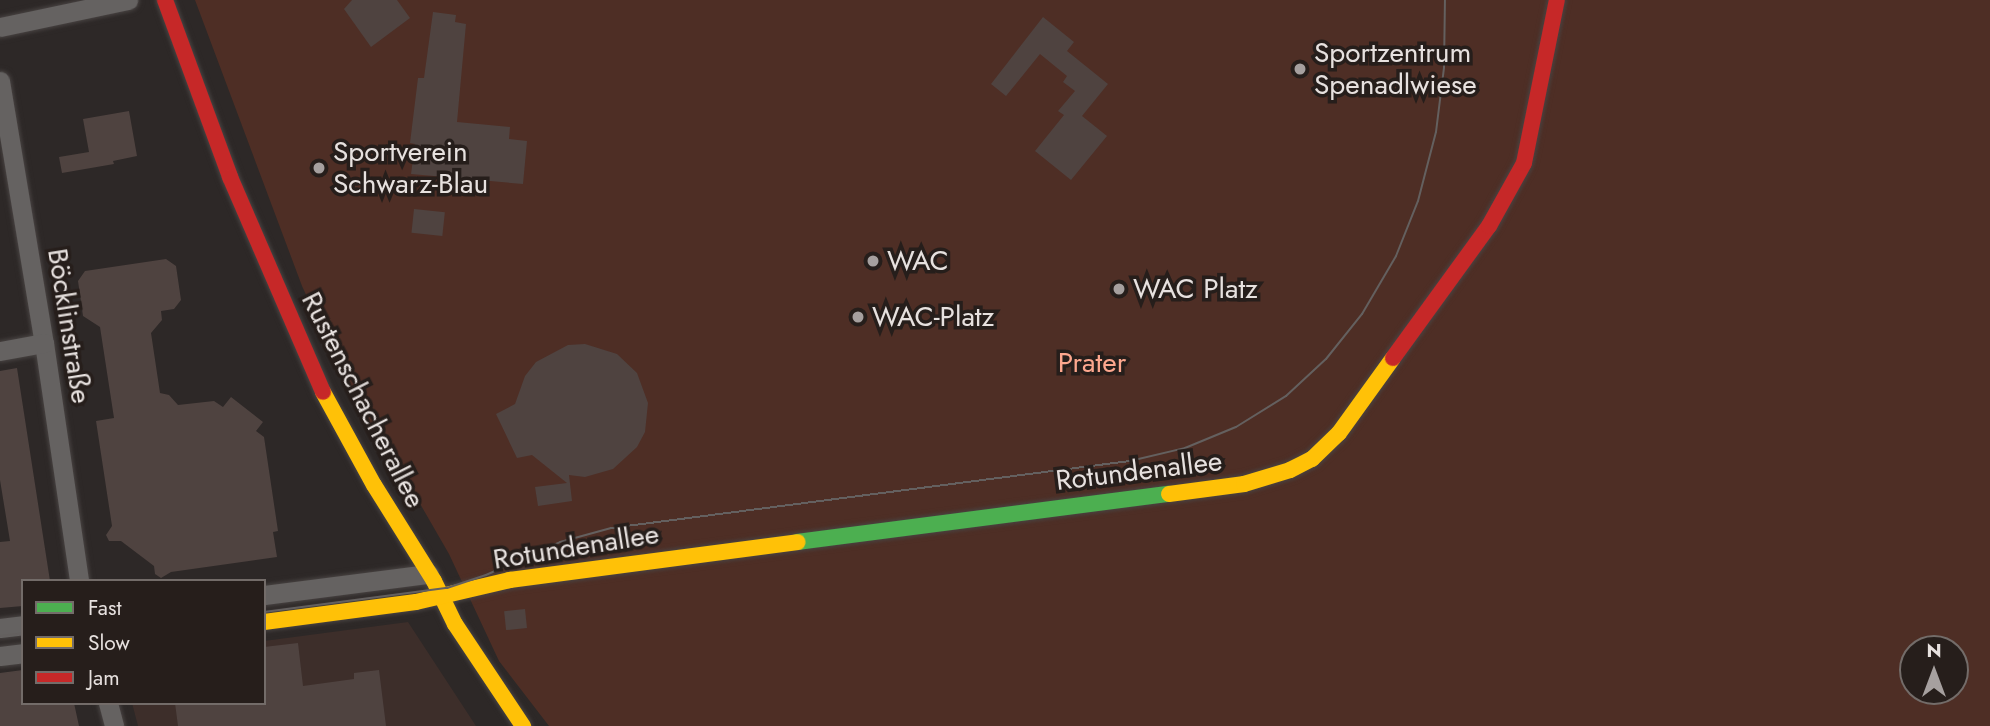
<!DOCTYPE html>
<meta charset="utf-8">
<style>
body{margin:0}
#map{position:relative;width:1990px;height:726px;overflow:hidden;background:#2d2827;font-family:Jost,sans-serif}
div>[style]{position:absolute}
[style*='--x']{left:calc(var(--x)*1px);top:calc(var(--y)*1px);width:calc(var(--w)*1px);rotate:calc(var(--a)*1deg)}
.built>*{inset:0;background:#3d2e2a}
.green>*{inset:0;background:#4e2e25}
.building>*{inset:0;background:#4f4340;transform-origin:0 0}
.roads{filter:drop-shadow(0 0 2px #484342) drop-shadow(0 0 2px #484342)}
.street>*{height:19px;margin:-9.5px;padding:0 9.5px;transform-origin:9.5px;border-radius:9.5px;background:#656261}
.fast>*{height:16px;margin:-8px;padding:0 8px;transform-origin:8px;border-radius:8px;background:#4caf50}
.slow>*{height:16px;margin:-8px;padding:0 8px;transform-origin:8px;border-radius:8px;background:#ffc107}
.jam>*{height:16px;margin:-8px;padding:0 8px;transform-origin:8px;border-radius:8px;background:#c62828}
.tram>*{height:2px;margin:-1px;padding:0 1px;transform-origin:1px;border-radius:1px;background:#64605f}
.dots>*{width:19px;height:19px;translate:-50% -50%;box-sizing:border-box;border:4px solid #261e1b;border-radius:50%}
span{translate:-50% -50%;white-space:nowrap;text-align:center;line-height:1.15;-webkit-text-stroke:7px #261e1b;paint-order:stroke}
.poi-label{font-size:28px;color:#e7e1df}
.left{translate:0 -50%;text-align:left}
.street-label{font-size:28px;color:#e7e1df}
.park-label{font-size:28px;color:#fda78e}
.legend{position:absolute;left:21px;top:579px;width:245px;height:126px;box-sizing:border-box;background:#261e1b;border:2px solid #736c69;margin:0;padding:9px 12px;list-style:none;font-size:21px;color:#e7e1df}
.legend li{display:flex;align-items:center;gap:14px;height:35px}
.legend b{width:35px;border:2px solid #736c69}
.north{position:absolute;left:1899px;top:635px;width:70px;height:70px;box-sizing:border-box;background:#261e1b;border:2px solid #736c69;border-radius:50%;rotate:0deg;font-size:19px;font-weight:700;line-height:28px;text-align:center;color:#e7e1df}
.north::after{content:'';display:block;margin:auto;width:24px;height:32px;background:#a6a09f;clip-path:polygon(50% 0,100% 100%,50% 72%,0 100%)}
</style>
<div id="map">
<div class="built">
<div style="clip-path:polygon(408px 622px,476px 726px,138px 726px,132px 703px,264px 703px,264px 641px)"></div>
</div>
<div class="green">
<div style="clip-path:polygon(evenodd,195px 0,1990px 0,1990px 726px,549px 726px,499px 661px,449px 554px,400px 469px,394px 471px,336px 360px,302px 286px,195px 0,1913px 649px,1955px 649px,1955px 691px,1913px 691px,1913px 649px)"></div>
</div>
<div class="building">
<div style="clip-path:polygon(352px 0,397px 0,410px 18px,371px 47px,344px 9px)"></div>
<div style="clip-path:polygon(433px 12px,456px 15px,455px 22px,466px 24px,457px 122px,510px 127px,509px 139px,527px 141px,523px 184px,411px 174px,415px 144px,410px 143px,418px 78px,424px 78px)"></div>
<div style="clip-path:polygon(1043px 17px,1074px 42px,1067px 51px,1108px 84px,1082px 116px,1107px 136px,1071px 180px,1035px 151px,1064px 115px,1058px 111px,1075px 91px,1063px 82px,1067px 76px,1040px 54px,1006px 96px,991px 84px)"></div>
<div style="clip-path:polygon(129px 111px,137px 156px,113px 161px,114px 164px,62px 173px,59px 157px,89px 152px,83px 119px)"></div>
<div style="left:414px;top:209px;width:31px;height:24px;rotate:6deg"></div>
<div style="clip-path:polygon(166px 259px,176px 266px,181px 300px,174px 309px,161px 311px,162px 320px,151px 333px,160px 393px,169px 395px,178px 405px,214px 401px,223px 407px,231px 397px,263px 422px,256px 431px,264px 437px,278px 531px,273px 532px,277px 557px,171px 572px,161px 578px,155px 574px,154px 566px,121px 541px,109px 541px,106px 535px,112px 526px,96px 421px,114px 418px,100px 327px,83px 316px,78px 281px,85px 271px)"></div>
<div style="clip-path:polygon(585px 344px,617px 354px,637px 373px,648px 403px,645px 432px,637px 447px,613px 469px,585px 477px,569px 475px,572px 501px,538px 506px,535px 487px,567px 483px,532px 455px,517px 458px,496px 414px,515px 404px,525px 376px,536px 362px,568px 345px)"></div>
<div style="clip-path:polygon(17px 368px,50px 581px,23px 581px,23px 606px,0 608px,0 542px,10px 541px,0 480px,0 371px)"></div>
<div style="left:525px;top:609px;width:19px;height:21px;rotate:84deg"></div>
<div style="clip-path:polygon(298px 643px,303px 686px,354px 679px,354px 673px,379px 670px,386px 726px,178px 726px,175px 703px,264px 703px,264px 647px)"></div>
<div style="clip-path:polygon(23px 670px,23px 703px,74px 703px,79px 726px,0 726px,0 673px)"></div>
</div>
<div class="roads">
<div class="street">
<div style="--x:0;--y:27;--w:131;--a:-11.9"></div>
<div style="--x:0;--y:81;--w:266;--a:80.5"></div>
<div style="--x:44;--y:343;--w:241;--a:81.6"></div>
<div style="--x:0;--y:351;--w:45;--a:-10.3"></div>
<div style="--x:264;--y:595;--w:166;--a:-7.3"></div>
<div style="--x:0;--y:628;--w:23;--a:-7"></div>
<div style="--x:0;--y:656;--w:23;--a:-7"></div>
<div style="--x:108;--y:703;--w:24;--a:75"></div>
</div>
<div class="fast">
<div style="--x:797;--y:542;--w:375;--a:-7.4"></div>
</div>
<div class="slow">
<div style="--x:323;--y:392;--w:106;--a:61.3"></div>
<div style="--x:374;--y:485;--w:113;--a:58"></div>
<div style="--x:434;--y:581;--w:48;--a:64"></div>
<div style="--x:455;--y:624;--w:123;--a:56.3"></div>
<div style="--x:1169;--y:494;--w:76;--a:-7.6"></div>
<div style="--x:1244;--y:484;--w:48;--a:-16.9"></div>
<div style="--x:1290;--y:470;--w:25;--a:-27"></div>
<div style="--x:1312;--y:459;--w:37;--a:-44"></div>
<div style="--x:1339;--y:433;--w:92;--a:-54.2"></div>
<div style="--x:264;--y:622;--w:153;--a:-7.5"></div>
<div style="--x:416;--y:602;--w:97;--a:-13.2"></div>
<div style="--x:510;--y:580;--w:290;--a:-7.5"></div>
</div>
<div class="jam">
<div style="--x:165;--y:0;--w:189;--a:69.8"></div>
<div style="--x:230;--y:177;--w:234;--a:66.6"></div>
<div style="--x:1393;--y:358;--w:163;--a:-54"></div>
<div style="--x:1489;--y:226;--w:72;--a:-60.9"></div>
<div style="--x:1524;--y:163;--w:166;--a:-78.6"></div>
</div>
</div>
<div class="tram">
<div style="--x:264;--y:612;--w:185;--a:-7.5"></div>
<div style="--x:447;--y:588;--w:41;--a:-18.4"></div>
<div style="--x:486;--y:575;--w:81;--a:-24"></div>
<div style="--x:560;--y:542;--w:53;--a:-15.4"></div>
<div style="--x:611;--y:528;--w:523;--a:-7.36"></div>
<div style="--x:1130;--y:461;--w:57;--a:-13.3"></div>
<div style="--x:1185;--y:448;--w:55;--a:-22.4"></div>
<div style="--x:1236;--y:427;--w:59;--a:-31.8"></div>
<div style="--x:1286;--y:396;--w:54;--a:-42.8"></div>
<div style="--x:1326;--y:359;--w:58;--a:-51.3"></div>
<div style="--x:1362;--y:314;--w:67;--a:-59.6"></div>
<div style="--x:1396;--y:256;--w:59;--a:-68.2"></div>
<div style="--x:1418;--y:201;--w:71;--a:-75.4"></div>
<div style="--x:1436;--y:132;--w:64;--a:-82.9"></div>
<div style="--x:1444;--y:68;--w:68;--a:-89.2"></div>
<div style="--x:0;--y:636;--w:23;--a:-7"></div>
</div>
<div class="dots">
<div style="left:1300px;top:69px;background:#a6a09f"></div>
<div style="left:319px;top:168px;background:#a6a09f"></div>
<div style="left:873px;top:261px;background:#a6a09f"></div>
<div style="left:1119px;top:289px;background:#a6a09f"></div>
<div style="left:858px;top:317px;background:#a6a09f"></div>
</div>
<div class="poi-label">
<span class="left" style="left:1314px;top:69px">Sportzentrum<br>Spenadlwiese</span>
<span class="left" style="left:333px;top:168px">Sportverein<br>Schwarz-Blau</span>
<span class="left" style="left:887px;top:261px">WAC</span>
<span class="left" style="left:1133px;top:289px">WAC Platz</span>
<span class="left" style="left:872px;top:317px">WAC-Platz</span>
</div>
<div class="street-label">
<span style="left:69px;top:326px;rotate:81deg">Böcklinstraße</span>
<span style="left:363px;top:400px;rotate:63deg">Rustenschacherallee</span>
<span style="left:1139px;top:471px;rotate:-7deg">Rotundenallee</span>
<span style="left:576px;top:547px;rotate:-9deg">Rotundenallee</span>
</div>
<div class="park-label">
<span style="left:1092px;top:363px">Prater</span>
</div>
<ul class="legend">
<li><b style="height:9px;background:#4caf50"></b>Fast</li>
<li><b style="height:9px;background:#ffc107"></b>Slow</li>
<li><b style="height:9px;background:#c62828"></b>Jam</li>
</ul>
<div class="north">N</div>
</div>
